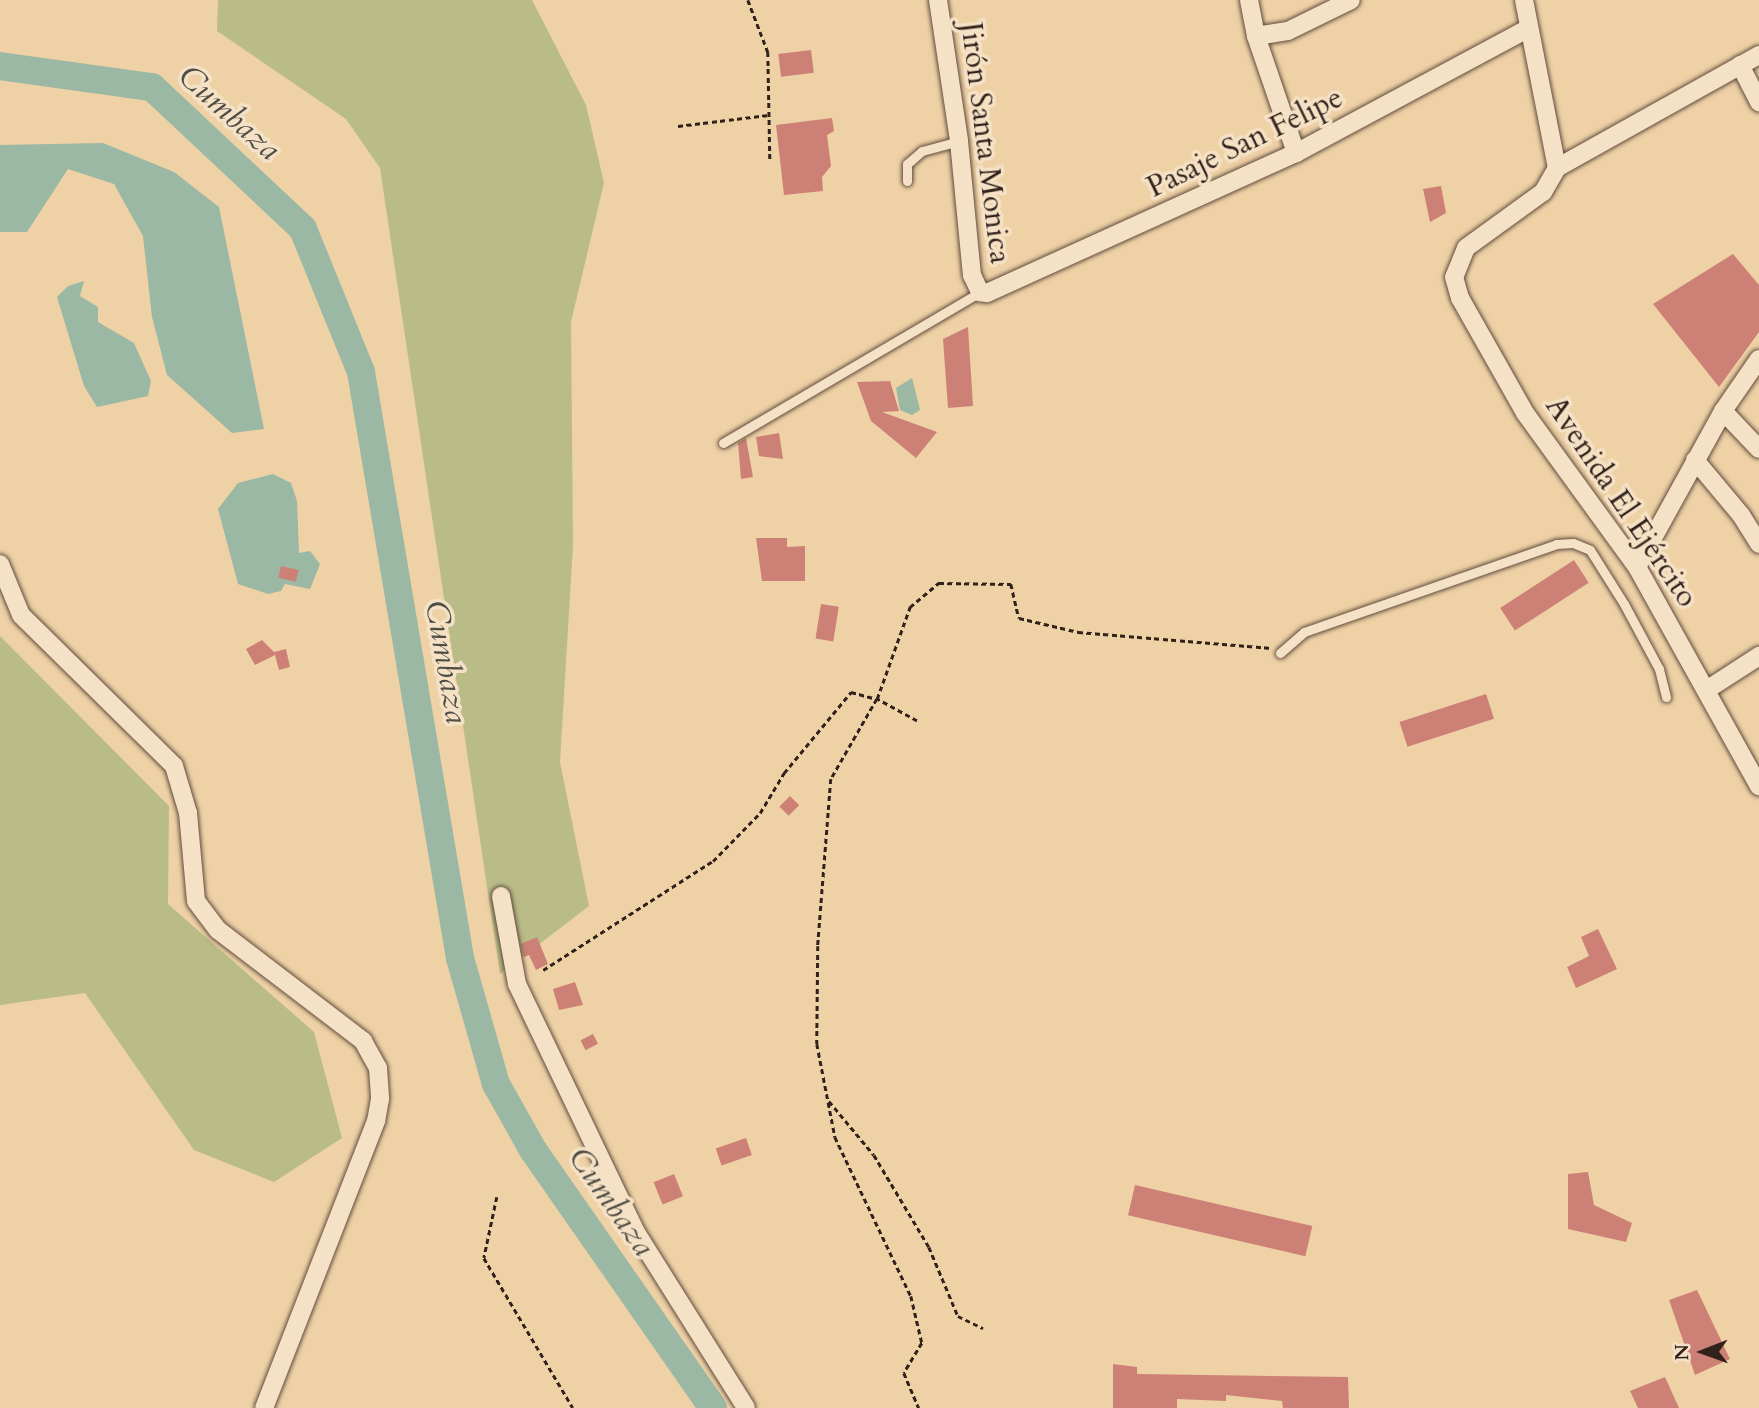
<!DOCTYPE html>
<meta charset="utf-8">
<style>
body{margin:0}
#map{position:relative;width:1759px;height:1408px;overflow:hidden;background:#efd1a6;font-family:Cardo,serif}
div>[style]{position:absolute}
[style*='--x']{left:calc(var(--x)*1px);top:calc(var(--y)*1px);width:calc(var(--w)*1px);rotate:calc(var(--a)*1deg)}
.green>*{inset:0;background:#b9bc87}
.water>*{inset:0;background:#9ab8a3}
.river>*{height:28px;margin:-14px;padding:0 14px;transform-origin:14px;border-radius:14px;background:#9ab8a3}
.building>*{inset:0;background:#cd8176;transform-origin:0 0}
.path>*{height:2.5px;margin-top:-1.25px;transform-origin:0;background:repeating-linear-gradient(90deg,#31211b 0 5px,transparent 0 8.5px)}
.roads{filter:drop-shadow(0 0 2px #604d3e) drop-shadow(0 0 2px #604d3e)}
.lane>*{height:9px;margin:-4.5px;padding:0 4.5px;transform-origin:4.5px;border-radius:4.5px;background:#f5e1c5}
.street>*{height:18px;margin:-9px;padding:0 9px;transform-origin:9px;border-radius:9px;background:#f5e1c5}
span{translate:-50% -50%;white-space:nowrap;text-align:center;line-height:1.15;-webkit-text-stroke:7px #f5e1c5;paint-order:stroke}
.street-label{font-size:30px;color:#31211b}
.water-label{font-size:32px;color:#504e44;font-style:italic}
.north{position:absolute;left:1668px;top:1317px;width:70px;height:70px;-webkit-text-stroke:5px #f5e1c5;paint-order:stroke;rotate:269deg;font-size:19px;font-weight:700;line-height:28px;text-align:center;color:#31211b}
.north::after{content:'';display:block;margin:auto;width:24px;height:32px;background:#31211b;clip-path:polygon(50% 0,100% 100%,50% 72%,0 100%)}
</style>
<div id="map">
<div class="green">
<div style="clip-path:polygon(218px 0,532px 0,586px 105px,604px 183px,571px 322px,573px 545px,560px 762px,589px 906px,500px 974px,380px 168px,346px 119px,217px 31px)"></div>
<div style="clip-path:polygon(0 636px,169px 806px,168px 904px,314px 1032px,342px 1138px,274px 1182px,194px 1150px,85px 993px,0 1005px)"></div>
</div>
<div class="water">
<div style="clip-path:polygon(103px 143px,174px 172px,219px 207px,264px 429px,232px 433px,167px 375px,152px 317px,143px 236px,114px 184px,68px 169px,27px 232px,0 232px,0 145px)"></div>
<div style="clip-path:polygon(84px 281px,80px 296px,98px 307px,98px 322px,134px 343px,151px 381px,148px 396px,97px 407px,84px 386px,57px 297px,68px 286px)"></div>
<div style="clip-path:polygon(912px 378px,920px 410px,912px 415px,900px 410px,896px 388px)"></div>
<div style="clip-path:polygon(273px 474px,291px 483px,297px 501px,299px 553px,310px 551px,320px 564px,310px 589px,285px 584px,281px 591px,268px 594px,238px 584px,218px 509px,238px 483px)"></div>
</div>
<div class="river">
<div style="--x:0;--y:66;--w:153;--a:7.9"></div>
<div style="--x:152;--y:87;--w:207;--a:43.2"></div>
<div style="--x:303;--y:229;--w:154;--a:67.9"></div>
<div style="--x:361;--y:372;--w:594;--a:80.41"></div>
<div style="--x:460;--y:958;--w:131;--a:74.1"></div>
<div style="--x:496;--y:1084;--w:76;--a:60.7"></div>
<div style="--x:533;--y:1150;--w:315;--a:55.1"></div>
</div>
<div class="building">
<div style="left:811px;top:50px;width:23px;height:33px;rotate:83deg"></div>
<div style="clip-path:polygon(832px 118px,834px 131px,827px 135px,831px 166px,822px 177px,823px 191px,784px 195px,776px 125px)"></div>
<div style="clip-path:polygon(1441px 186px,1446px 213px,1430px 222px,1423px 189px)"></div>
<div style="clip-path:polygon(1733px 254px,1759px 285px,1759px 332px,1719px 387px,1653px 304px)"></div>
<div style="clip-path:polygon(968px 327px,973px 406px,948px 408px,943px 339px)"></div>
<div style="clip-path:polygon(890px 381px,899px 411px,882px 412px,937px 432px,916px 458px,871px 421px,857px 382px)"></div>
<div style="clip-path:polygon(779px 433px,783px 459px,759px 456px,756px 437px)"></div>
<div style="clip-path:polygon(746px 438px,753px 477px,741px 479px,738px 443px)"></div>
<div style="clip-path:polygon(756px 538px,787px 538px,787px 547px,805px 546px,805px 581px,762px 581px)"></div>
<div style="left:1574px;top:560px;width:27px;height:88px;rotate:57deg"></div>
<div style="left:281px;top:566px;width:18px;height:12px;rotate:13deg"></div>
<div style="left:821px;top:604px;width:18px;height:35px;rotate:9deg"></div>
<div style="clip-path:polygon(262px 640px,274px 652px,286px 649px,290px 667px,279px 670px,275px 655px,255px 665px,246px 649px)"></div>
<div style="left:1486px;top:694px;width:26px;height:91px;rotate:72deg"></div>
<div style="left:790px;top:796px;width:13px;height:15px;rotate:45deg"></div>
<div style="clip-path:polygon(1598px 929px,1617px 969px,1576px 988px,1567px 967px,1589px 956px,1581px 937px)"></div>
<div style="clip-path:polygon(537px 937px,548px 964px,536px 970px,529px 955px,524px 957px,521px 944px)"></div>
<div style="clip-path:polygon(575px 982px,583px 1005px,559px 1010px,553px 989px)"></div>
<div style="left:593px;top:1034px;width:11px;height:14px;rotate:63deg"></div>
<div style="left:746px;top:1138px;width:18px;height:32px;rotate:71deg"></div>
<div style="clip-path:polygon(1588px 1172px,1594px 1205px,1632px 1223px,1626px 1242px,1568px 1229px,1568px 1174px)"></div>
<div style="left:674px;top:1174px;width:24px;height:22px;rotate:68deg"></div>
<div style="left:1135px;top:1185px;width:182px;height:31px;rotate:13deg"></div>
<div style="clip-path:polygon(1697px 1290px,1730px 1359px,1695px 1375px,1669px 1300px)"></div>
<div style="clip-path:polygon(1113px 1364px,1137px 1367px,1137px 1374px,1348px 1377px,1349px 1408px,1283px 1408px,1282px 1401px,1226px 1395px,1226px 1401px,1177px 1399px,1177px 1408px,1113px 1408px)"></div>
<div style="clip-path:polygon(1665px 1377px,1679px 1408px,1638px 1408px,1630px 1391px)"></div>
</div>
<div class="path">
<div style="--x:748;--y:0;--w:56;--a:69"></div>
<div style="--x:768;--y:52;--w:109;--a:88.9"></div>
<div style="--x:678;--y:126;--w:92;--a:-6.9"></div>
<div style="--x:917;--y:721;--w:46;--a:-151.2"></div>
<div style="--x:877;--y:699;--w:98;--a:-70.3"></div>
<div style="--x:910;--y:607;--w:38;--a:-40"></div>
<div style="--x:939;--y:583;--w:72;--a:0.8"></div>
<div style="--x:1011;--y:584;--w:35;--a:77"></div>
<div style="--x:1019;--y:618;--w:61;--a:13.3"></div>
<div style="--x:1078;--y:632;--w:194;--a:4.7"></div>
<div style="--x:543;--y:970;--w:202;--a:-32.7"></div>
<div style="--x:713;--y:861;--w:67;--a:-45.6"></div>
<div style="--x:760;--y:813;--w:47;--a:-59"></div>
<div style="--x:784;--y:773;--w:105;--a:-50.4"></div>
<div style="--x:851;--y:692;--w:27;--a:15"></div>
<div style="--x:877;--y:699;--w:92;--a:119.9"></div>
<div style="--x:831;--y:779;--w:168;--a:94.5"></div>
<div style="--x:818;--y:946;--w:98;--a:90.6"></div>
<div style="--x:817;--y:1044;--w:95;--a:79"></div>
<div style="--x:835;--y:1137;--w:176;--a:64.5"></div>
<div style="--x:911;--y:1296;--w:48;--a:76.8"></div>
<div style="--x:922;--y:1343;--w:35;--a:121"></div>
<div style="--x:904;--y:1373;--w:38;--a:67"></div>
<div style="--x:829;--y:1101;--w:70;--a:50.2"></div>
<div style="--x:874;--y:1155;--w:107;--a:59.1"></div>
<div style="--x:929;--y:1247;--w:75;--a:67.2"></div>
<div style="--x:958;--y:1316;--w:28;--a:26"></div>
<div style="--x:497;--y:1197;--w:62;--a:102"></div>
<div style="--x:484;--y:1258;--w:174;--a:59.3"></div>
</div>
<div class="roads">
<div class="lane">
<div style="--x:907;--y:181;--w:17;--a:-90"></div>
<div style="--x:907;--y:164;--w:20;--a:-41"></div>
<div style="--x:922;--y:151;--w:38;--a:-15"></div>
<div style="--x:723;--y:443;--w:298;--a:-30.4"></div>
<div style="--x:1280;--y:653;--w:32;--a:-41"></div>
<div style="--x:1304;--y:632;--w:267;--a:-19.2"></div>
<div style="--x:1556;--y:544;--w:17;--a:-3"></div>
<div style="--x:1573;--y:543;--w:18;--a:22"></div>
<div style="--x:1590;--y:550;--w:64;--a:57.8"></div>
<div style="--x:1624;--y:604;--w:74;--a:61.7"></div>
<div style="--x:1659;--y:669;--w:29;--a:76"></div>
</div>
<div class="street">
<div style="--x:938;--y:0;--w:143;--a:81.5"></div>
<div style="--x:959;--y:141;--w:135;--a:84.5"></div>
<div style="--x:972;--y:275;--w:19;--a:65"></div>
<div style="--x:980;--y:292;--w:7;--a:8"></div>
<div style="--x:987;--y:293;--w:339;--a:-24.4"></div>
<div style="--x:1296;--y:153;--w:264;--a:-28.2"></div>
<div style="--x:1249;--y:0;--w:37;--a:79"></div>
<div style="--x:1256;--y:36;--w:124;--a:71.1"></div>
<div style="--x:1524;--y:0;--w:171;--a:78.9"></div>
<div style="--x:1256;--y:36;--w:32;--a:-9"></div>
<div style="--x:1288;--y:31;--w:70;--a:-26.2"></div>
<div style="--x:1759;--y:55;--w:231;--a:150.8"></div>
<div style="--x:1557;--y:168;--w:28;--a:120"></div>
<div style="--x:1543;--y:192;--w:95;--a:144"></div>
<div style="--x:1466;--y:248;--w:31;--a:112"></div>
<div style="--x:1454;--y:277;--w:22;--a:74"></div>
<div style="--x:1460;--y:298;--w:132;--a:60.5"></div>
<div style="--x:1525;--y:413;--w:190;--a:54"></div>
<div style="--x:1637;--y:567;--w:251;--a:60.9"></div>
<div style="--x:1740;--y:65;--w:42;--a:62.8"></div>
<div style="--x:1723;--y:411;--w:52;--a:46.5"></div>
<div style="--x:1695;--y:460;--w:72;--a:50.1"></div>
<div style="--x:1741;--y:515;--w:34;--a:58"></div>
<div style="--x:0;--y:564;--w:55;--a:67.6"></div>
<div style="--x:21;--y:615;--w:215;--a:44.6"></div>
<div style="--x:174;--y:766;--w:49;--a:73.4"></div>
<div style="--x:188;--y:813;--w:88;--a:84.8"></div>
<div style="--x:196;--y:901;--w:36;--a:53"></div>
<div style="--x:218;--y:930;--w:183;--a:37.4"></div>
<div style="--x:363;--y:1041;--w:31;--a:61"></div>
<div style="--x:378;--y:1068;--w:31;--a:86"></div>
<div style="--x:380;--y:1099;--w:22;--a:100"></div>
<div style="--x:376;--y:1121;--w:308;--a:111.3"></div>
<div style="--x:1637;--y:567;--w:178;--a:-61.1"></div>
<div style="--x:1723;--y:411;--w:63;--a:-55.3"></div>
<div style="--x:1708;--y:689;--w:61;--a:-32.9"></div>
<div style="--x:501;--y:896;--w:89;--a:79.7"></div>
<div style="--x:517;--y:984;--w:277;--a:64.4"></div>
<div style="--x:637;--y:1234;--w:205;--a:57.9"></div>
</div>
</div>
<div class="street-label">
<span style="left:985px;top:143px;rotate:83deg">Jirón Santa Monica</span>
<span style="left:1245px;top:143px;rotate:-26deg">Pasaje San Felipe</span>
<span style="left:1621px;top:502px;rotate:56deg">Avenida El Ejército</span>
</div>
<div class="water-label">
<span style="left:229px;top:113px;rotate:42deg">Cumbaza</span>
<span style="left:446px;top:662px;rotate:80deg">Cumbaza</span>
<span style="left:611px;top:1202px;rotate:55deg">Cumbaza</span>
</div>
<div class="north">N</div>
</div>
